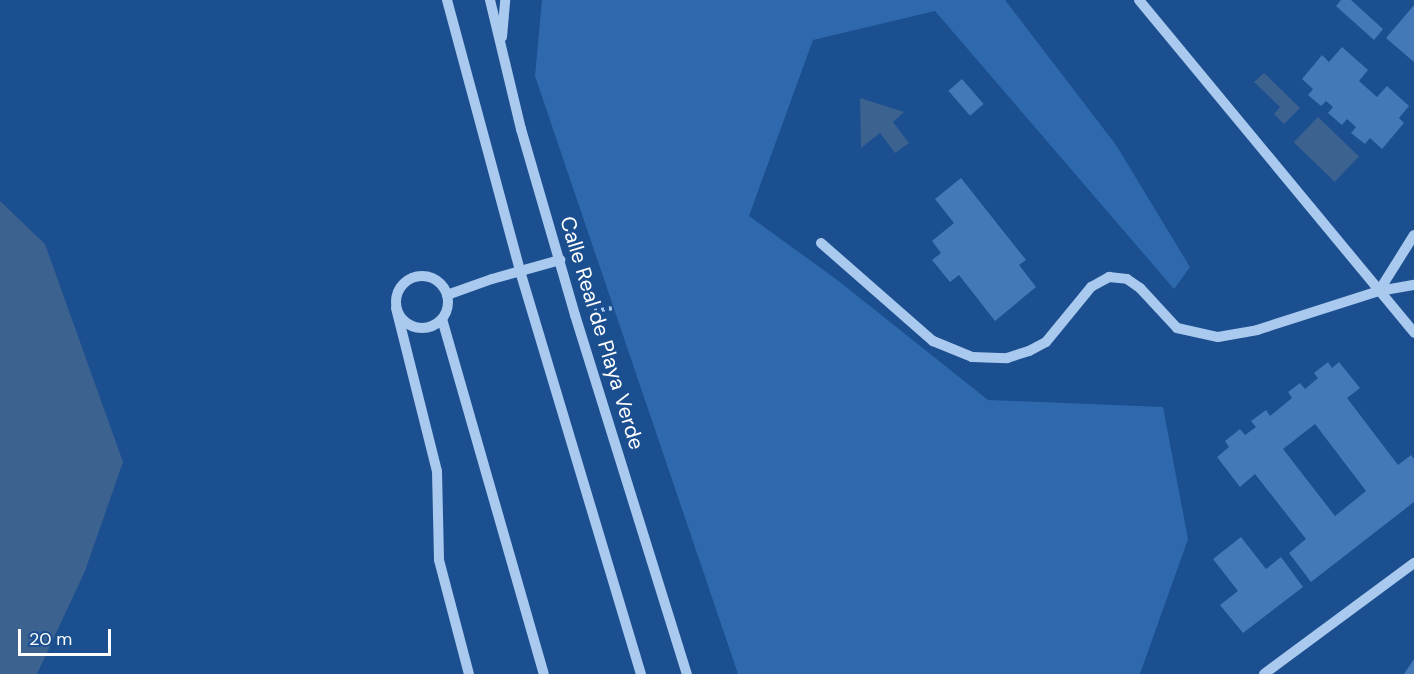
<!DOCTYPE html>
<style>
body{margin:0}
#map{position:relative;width:1414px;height:674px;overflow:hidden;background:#1b4f8f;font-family:"DM Sans",sans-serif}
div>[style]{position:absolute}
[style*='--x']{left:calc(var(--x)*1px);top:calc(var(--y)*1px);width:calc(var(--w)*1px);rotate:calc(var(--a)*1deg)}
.green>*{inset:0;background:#2e69ad}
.water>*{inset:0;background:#3c6290;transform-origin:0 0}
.building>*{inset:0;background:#4478b7;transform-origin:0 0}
.path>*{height:4px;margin-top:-2px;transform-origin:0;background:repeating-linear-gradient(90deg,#a9c9ee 0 3px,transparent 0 7.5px)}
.minor>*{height:10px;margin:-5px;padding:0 5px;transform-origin:5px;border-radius:5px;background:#a9c9ee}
.minor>.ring{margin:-5px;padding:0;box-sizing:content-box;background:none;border:10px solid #a9c9ee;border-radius:50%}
span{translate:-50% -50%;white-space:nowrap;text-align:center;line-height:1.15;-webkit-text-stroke:5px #1b4f8f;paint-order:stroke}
.street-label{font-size:21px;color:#fff}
.scale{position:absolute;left:18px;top:629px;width:93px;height:27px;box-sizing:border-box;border:3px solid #fff;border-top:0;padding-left:8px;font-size:18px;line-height:21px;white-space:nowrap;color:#fff;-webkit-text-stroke:4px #1b4f8f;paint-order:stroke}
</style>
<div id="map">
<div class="green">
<div style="clip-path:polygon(542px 0,1005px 0,1116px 145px,1190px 267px,1174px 289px,935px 11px,813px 40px,749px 216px,836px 279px,988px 400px,1163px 407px,1188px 539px,1140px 674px,738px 674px,535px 76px)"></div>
</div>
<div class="water">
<div style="clip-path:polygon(1264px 73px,1300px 108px,1284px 124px,1274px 114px,1280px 107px,1254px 82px)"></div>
<div style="clip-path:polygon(860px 98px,904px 112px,893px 122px,909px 143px,895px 153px,880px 133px,861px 148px)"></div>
<div style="left:1318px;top:117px;width:57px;height:35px;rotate:44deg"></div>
<div style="clip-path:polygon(0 201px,45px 244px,123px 462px,85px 571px,37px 674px,0 674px)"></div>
</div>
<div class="building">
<div style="clip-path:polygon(1341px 0,1351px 0,1383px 29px,1374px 40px,1336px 6px)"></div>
<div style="clip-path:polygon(1414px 5px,1414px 62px,1386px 38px)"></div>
<div style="clip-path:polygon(1342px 47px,1368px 70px,1359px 81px,1377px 97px,1387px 86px,1409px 106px,1399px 118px,1404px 123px,1382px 149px,1370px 138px,1365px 144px,1351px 133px,1356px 127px,1347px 119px,1342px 125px,1328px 113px,1333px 107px,1326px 101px,1321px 106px,1308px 95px,1313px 89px,1302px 79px,1322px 55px,1329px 62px)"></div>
<div style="left:962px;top:79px;width:33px;height:18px;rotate:49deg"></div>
<div style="clip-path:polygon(961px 178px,1026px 260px,1019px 265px,1036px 287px,995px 321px,959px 275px,950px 282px,932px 260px,941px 253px,932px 241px,954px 223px,935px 199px)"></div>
<div style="clip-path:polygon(evenodd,1328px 362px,1332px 368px,1339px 362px,1360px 388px,1347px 398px,1398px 465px,1411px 455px,1414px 459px,1414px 502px,1311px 582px,1289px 553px,1306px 539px,1255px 474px,1240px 487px,1217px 457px,1229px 447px,1225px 441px,1240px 429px,1245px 435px,1256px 427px,1251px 421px,1266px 410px,1270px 416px,1292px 398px,1288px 392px,1300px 383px,1305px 389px,1318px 378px,1314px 373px,1328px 362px,1315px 424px,1366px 491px,1335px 516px,1283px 449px,1315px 424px)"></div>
<div style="clip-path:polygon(1241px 537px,1266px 569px,1281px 557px,1303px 587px,1243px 633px,1220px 605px,1238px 591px,1213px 559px)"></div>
<div style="clip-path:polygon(1414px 659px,1414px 674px,1404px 674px)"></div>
</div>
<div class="path">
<div style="--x:594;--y:311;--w:18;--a:-9"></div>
</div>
<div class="minor">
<div style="--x:447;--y:0;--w:281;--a:74.9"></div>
<div style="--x:520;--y:271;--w:421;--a:73.3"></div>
<div style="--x:490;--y:0;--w:133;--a:76.5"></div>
<div style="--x:521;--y:129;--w:194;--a:73.8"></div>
<div style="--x:575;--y:315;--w:376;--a:72.7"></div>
<div style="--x:1139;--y:0;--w:432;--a:50.4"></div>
<div style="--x:502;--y:37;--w:37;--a:-85"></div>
<div style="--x:1414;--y:235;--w:66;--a:122"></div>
<div style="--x:1379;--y:291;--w:36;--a:-10"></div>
<div style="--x:821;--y:243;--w:149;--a:41.2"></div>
<div style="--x:933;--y:341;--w:42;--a:22.3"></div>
<div style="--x:972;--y:357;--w:35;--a:2"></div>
<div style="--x:1007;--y:358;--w:23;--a:-18"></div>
<div style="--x:1029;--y:351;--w:19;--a:-28"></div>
<div style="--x:1046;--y:342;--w:71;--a:-50.7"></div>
<div style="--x:1091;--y:287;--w:21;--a:-29"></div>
<div style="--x:1109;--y:277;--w:18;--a:6"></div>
<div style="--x:1127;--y:279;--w:16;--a:35"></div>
<div style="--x:1140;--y:288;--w:54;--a:47.2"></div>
<div style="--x:1177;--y:328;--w:42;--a:12.4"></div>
<div style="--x:1218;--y:337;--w:40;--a:-10"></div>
<div style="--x:1257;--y:330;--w:128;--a:-17.7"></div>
<div class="ring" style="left:396px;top:276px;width:42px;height:42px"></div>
<div style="--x:447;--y:295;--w:48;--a:-19.6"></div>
<div style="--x:492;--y:279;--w:71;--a:-15.6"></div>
<div style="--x:396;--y:308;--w:168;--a:75.9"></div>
<div style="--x:437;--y:471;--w:89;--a:88.7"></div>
<div style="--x:439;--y:560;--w:118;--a:75.3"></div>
<div style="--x:442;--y:319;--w:369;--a:74"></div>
<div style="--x:1264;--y:674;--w:187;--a:-36.5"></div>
</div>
<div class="street-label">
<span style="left:602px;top:333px;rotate:73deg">Calle Real de Playa Verde</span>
</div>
<div class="scale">20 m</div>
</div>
